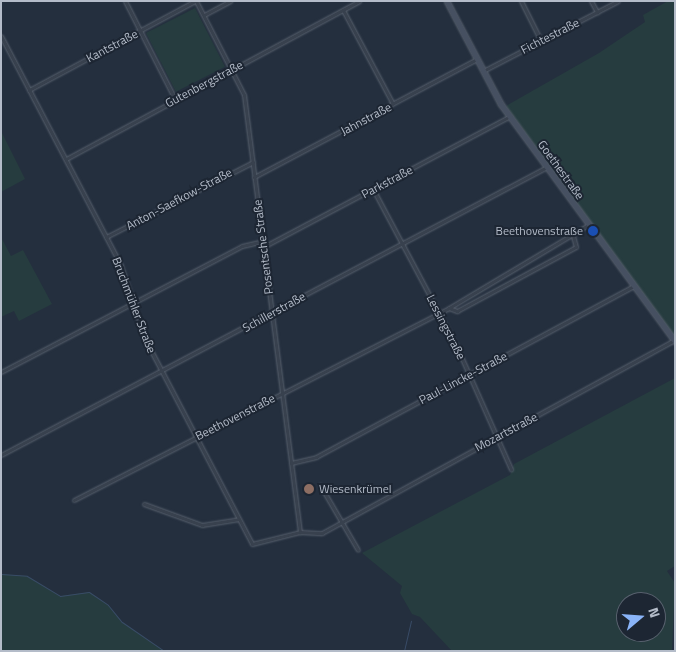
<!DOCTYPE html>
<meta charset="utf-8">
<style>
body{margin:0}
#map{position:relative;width:676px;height:652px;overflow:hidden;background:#242f3e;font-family:"Titillium Web",sans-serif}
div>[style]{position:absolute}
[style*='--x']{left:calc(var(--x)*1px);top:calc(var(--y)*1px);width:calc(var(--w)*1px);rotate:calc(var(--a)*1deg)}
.green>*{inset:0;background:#263c3f;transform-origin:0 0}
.stream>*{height:1px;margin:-0.5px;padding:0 0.5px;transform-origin:0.5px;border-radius:0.5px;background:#394c67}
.roads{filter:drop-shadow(0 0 1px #565f6c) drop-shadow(0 0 1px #565f6c)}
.street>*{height:3px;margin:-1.5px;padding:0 1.5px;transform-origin:1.5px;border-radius:1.5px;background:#38414e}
.secondary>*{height:4.5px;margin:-2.25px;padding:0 2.25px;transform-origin:2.25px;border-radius:2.25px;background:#465061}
.dots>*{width:14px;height:14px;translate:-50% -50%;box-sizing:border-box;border:2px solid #1d2633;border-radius:50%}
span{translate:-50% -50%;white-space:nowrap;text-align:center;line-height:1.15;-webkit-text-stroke:4px #1d2633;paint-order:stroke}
.street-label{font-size:12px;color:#b4bcc9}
.poi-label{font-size:12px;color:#b4bcc9}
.right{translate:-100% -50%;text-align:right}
.left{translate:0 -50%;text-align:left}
.frame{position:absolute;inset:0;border:2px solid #b4bcc9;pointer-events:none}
.north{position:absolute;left:616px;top:592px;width:50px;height:50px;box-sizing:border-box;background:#1d2633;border:1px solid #59626f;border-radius:50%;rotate:72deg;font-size:14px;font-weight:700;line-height:20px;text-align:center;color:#b4bcc9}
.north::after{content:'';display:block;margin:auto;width:18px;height:22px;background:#8ab4f8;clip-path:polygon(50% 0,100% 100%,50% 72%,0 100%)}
</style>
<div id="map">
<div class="green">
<div style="clip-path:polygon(668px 1px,675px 1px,675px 339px,506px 106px,599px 53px,645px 22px,643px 15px)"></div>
<div style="left:195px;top:8px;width:66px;height:55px;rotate:63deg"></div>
<div style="clip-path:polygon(1px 131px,25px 179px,1px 192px)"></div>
<div style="clip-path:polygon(1px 237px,11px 256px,23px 250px,52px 304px,19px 321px,14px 311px,1px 317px)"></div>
<div style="clip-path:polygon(evenodd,675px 378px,675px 566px,667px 571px,675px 583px,672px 651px,452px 651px,420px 617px,412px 614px,400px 593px,402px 586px,362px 553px,510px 475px,514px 464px,675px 378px,626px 602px,656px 602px,656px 632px,626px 632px,626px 602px)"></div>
<div style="clip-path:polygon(1px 574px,27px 576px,60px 596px,89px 592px,108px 605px,122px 622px,164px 651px,1px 651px)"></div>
</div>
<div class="stream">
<div style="--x:1;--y:574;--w:26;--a:4"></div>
<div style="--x:27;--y:576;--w:39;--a:31"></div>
<div style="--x:60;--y:596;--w:29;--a:-8"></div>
<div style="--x:89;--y:592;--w:23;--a:34"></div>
<div style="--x:108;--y:605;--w:22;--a:51"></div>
<div style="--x:122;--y:622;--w:51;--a:34.6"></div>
<div style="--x:404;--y:651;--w:31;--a:-77"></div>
</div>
<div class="roads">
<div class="street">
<div style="--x:125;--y:1;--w:110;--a:63"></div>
<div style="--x:196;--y:1;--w:106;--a:62.9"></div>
<div style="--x:244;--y:95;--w:441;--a:82.7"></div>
<div style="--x:521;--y:1;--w:45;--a:63.4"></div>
<div style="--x:591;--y:1;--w:13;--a:61"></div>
<div style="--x:343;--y:10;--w:106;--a:62"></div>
<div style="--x:204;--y:15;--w:30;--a:-28"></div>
<div style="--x:1;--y:36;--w:259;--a:62.4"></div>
<div style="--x:121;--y:266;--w:77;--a:71.8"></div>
<div style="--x:145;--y:339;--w:231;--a:62.4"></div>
<div style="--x:252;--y:544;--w:49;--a:-14"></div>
<div style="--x:300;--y:532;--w:22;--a:3"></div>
<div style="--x:322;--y:533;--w:400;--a:-28.7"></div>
<div style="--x:483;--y:71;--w:152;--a:-27.4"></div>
<div style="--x:29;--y:90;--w:188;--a:-28.2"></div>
<div style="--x:66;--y:159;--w:333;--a:-28.3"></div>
<div style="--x:254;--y:177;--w:252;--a:-27.9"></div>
<div style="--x:373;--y:189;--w:177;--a:62"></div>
<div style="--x:456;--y:345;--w:136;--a:66.1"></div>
<div style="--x:106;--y:237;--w:165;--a:-27"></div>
<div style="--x:263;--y:247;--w:280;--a:-27.9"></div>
<div style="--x:449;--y:308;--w:9;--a:21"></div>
<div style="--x:457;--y:311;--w:135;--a:-28.3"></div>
<div style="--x:576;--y:247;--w:11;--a:-105"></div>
<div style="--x:1;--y:372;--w:272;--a:-27.6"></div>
<div style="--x:242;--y:246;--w:22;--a:-13"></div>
<div style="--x:1;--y:455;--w:617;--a:-27.81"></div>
<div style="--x:291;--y:463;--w:26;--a:-13"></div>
<div style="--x:316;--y:457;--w:360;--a:-28.3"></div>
<div style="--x:320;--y:485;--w:75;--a:59.7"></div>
<div style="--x:74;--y:500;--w:421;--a:-27.1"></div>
<div style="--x:449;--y:308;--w:162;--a:-30.8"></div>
<div style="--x:144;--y:504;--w:62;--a:19.9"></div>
<div style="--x:202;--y:525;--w:36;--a:-9"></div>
</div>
<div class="secondary">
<div style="--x:447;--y:1;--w:116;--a:62.3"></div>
<div style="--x:501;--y:104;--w:294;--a:53.7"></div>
</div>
</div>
<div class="dots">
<div style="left:593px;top:231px;background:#1a4fb4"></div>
<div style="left:309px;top:489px;background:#8d6e63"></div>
</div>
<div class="street-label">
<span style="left:550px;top:36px;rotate:-27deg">Fichtestraße</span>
<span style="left:112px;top:46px;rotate:-28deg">Kantstraße</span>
<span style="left:204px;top:84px;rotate:-28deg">Gutenbergstraße</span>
<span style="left:366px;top:119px;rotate:-28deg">Jahnstraße</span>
<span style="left:561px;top:170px;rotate:54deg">Goethestraße</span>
<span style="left:387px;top:182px;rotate:-28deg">Parkstraße</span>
<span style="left:179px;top:199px;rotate:-28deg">Anton-Saefkow-Straße</span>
<span style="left:263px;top:247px;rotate:-97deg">Posentsche Straße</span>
<span style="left:134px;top:305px;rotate:69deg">Bruchmühler Straße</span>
<span style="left:274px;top:312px;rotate:-29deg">Schillerstraße</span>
<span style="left:446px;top:327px;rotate:63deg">Lessingstraße</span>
<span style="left:463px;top:378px;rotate:-28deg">Paul-Lincke-Straße</span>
<span style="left:235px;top:417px;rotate:-27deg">Beethovenstraße</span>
<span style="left:506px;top:432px;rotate:-28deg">Mozartstraße</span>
</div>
<div class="poi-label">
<span class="right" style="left:583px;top:231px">Beethovenstraße</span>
<span class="left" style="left:319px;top:489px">Wiesenkrümel</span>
</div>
<div class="frame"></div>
<div class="north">N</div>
</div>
